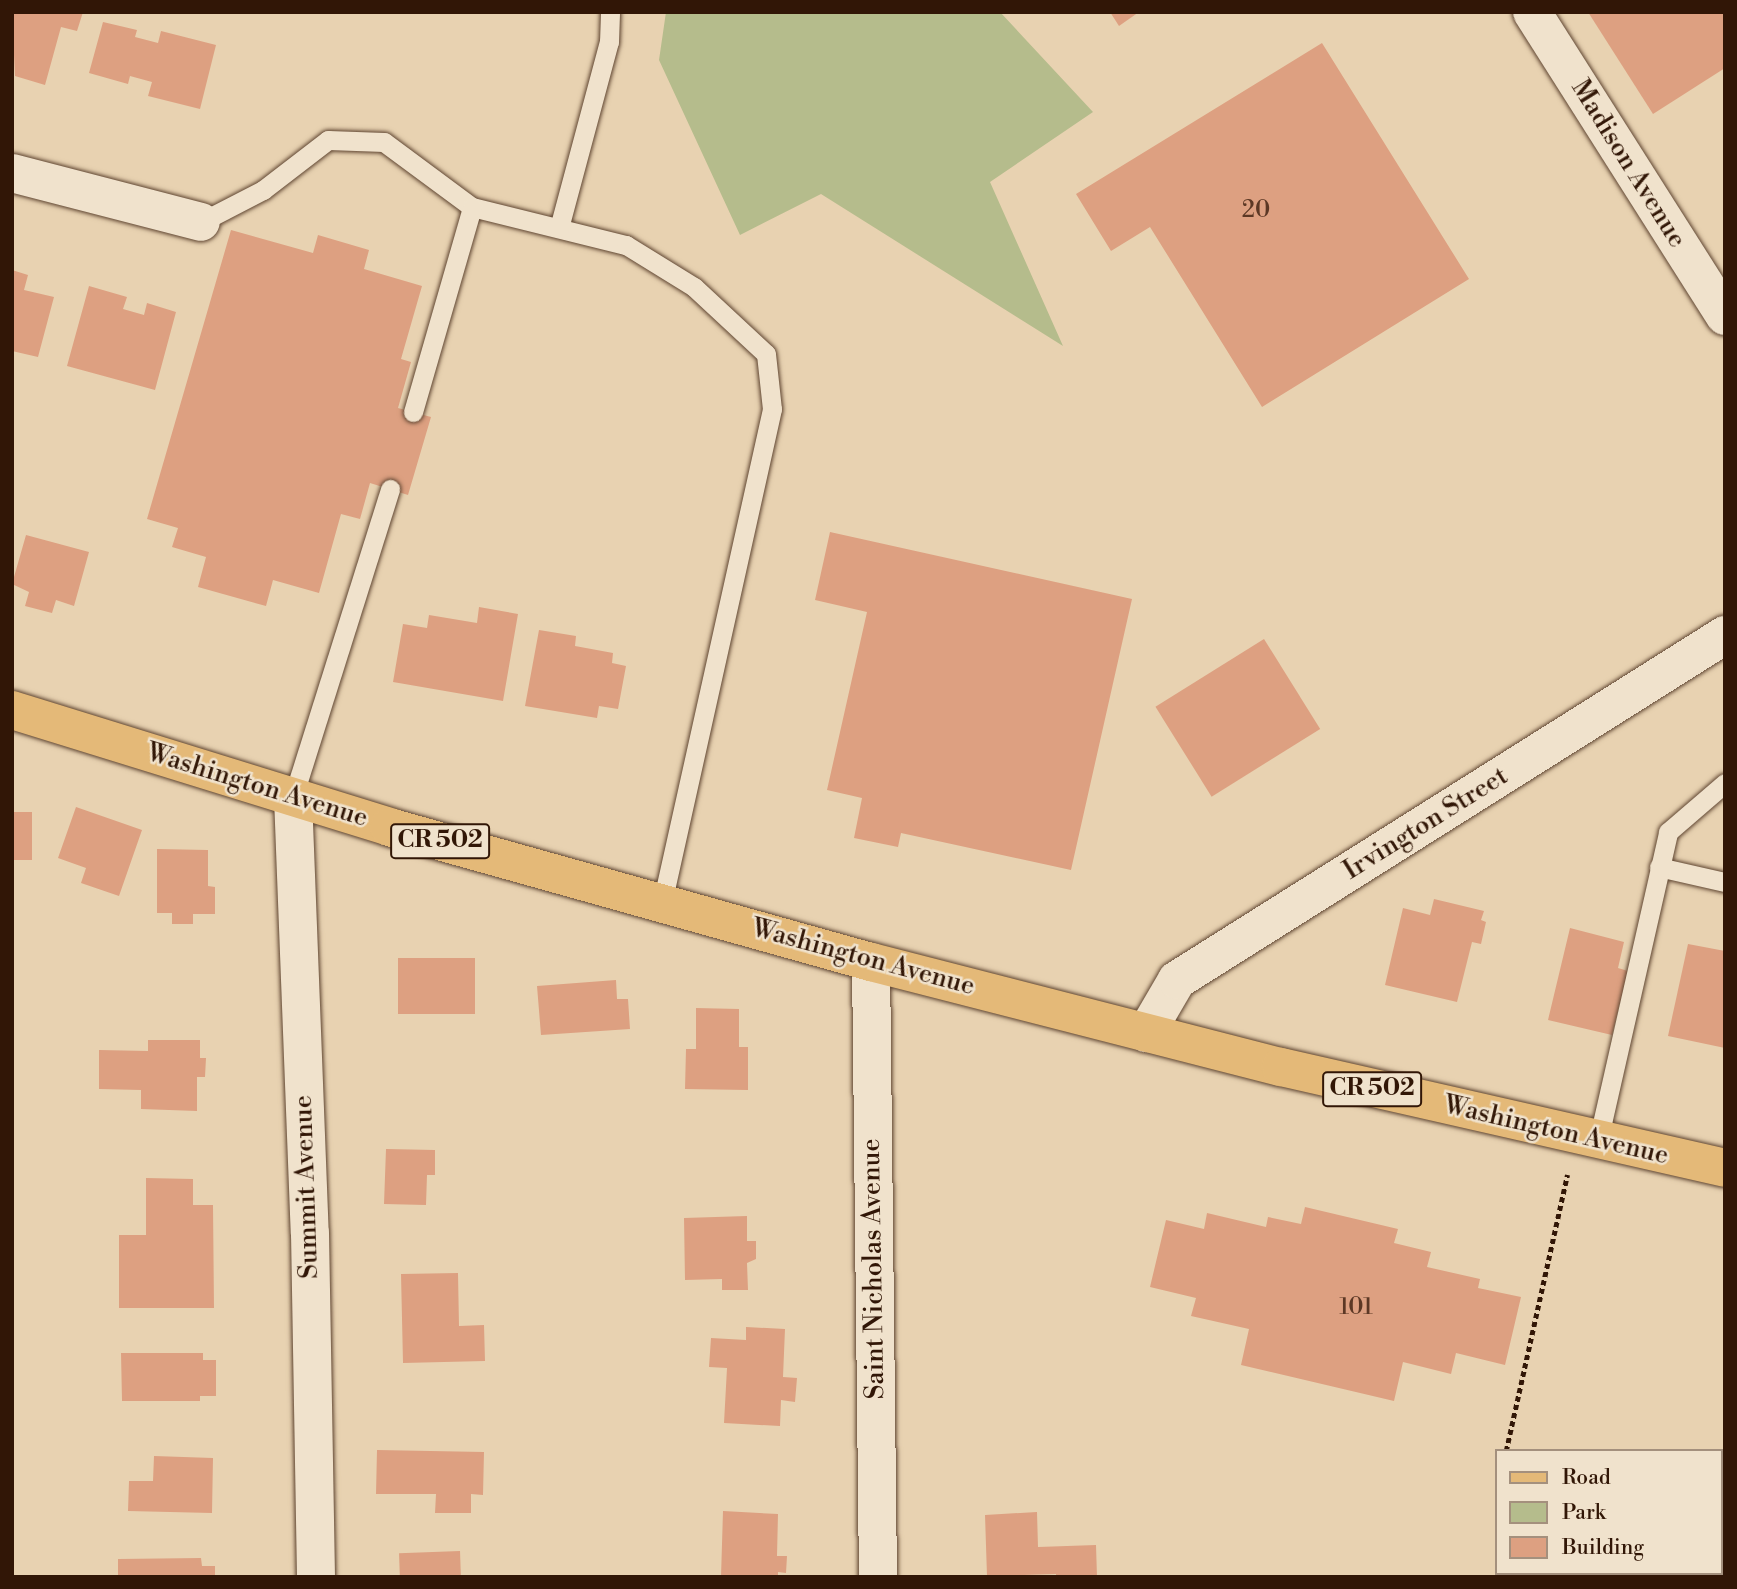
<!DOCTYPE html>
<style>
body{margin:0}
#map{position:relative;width:1737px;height:1589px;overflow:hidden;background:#e8d2b1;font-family:"Libre Bodoni",serif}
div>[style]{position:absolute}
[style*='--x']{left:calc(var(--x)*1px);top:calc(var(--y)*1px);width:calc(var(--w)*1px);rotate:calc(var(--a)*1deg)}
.green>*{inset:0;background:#b5bc8c}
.building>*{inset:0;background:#dda081;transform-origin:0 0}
.path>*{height:4.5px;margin-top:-2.25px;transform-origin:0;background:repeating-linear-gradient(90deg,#311606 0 5px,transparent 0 8.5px)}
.roads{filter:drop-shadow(0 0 2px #5f4531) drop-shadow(0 0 2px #5f4531)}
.lane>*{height:19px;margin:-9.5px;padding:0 9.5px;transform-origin:9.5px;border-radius:9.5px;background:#f0e2cc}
.street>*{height:38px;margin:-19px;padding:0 19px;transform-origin:19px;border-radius:19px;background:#f0e2cc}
.primary>*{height:38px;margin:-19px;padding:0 19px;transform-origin:19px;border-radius:19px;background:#e4b978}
span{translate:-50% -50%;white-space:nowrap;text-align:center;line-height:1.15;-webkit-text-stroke:5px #f0e2cc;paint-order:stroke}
.number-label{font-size:23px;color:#5c3825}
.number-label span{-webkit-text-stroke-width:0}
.shield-label span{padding:2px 5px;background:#f0e2cc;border:2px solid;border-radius:5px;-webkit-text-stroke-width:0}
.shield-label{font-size:24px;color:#311606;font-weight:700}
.street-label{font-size:26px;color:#311606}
.frame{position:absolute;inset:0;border:14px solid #311606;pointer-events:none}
.legend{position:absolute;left:1495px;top:1449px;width:228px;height:126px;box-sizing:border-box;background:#f0e2cc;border:2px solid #a4907d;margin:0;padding:9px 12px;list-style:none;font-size:21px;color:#311606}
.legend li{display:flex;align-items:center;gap:14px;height:35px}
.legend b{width:35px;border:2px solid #a4907d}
</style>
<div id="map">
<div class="green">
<div style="clip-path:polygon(666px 12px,1000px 12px,1093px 112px,990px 182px,1063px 346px,821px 194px,740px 235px,659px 60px)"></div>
</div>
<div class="building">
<div style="clip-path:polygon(12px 12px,83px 12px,77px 31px,61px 27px,45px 85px,15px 76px)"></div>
<div style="clip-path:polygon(1110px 12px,1139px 12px,1119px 26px)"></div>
<div style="clip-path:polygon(1588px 12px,1725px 12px,1725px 68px,1653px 114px)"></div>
<div style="clip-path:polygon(103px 22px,137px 30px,135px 37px,158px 43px,161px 31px,216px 45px,200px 109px,148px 96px,152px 82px,130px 76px,128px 84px,89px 73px)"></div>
<div style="clip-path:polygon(1322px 43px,1469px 279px,1262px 407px,1150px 227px,1111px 251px,1076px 194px)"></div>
<div style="clip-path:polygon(231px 230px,313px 253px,318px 235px,369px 250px,364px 269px,422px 286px,401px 359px,411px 362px,398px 408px,431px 417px,408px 495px,370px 483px,360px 519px,341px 514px,319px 593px,273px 580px,266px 606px,198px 587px,206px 557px,172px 547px,178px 528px,147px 519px)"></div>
<div style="clip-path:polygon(12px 270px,28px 275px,24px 290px,54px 297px,38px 357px,12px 351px)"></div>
<div style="clip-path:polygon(89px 286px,127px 297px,123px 309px,144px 315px,147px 303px,176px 312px,155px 390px,67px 366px)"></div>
<div style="clip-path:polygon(830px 532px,1132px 599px,1071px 870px,901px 833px,898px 847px,854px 838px,862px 798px,827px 790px,867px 612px,815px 600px)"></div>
<div style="clip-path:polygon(26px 535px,89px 552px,74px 606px,56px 600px,52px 613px,25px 606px,29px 592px,12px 584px)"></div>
<div style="clip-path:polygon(479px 607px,518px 614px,503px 701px,393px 682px,403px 624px,427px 628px,429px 615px,477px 623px)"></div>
<div style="clip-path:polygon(539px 630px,576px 636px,575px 646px,613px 653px,612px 663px,626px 666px,618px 709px,599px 706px,597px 718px,525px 706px)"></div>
<div style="left:1264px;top:639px;width:106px;height:128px;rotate:58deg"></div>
<div style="clip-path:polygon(76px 807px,142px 830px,119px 896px,81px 883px,86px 868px,58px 858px)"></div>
<div style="left:32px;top:812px;width:48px;height:20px;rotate:90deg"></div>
<div style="clip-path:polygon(157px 849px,208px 850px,208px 886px,215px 887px,215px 914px,193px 914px,193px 924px,172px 924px,172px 913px,157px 913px)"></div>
<div style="clip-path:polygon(1434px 899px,1484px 911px,1481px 920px,1486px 922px,1481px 944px,1472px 942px,1457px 1002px,1385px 985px,1403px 908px,1430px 915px)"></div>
<div style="clip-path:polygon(1570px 928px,1624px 942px,1618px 968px,1628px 971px,1612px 1035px,1548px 1020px)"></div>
<div style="clip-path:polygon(1688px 944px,1725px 951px,1725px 1048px,1668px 1036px)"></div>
<div style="left:398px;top:958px;width:77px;height:56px"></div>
<div style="clip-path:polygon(616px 980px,617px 999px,628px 999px,630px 1029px,541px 1035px,537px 986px)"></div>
<div style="clip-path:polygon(696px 1008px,739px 1009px,739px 1047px,748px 1047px,748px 1090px,685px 1089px,686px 1049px,696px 1049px)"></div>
<div style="clip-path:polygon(148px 1040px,200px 1040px,200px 1058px,206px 1058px,205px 1077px,197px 1077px,197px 1111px,141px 1109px,141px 1090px,99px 1089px,99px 1050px,148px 1051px)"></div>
<div style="clip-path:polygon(386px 1149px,435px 1150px,435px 1175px,427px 1175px,426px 1205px,384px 1204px)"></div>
<div style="clip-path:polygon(146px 1178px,193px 1179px,193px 1205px,213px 1205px,214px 1308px,119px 1308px,119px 1235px,146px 1235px)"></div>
<div style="clip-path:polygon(1305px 1207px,1398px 1229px,1394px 1243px,1431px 1252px,1427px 1267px,1480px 1279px,1478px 1288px,1521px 1297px,1505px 1365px,1456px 1353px,1451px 1374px,1403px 1362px,1394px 1401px,1241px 1365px,1249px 1329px,1191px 1316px,1196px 1298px,1150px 1287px,1166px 1220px,1204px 1229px,1207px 1213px,1266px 1227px,1268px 1217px,1301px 1224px)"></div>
<div style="clip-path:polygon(747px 1216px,747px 1241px,756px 1241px,756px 1259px,747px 1263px,748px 1290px,722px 1290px,722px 1279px,685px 1280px,684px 1218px)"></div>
<div style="clip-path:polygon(458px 1273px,459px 1326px,484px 1325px,485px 1361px,403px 1363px,401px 1274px)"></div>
<div style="clip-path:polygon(746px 1327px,785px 1329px,783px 1377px,797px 1378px,795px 1402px,781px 1400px,780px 1426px,724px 1423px,727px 1368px,709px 1367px,711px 1338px,746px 1340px)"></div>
<div style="clip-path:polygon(121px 1353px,203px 1353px,203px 1360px,216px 1360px,216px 1396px,200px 1396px,200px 1401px,122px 1401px)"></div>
<div style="clip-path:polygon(377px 1450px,484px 1452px,483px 1495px,471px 1494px,471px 1513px,435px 1513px,436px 1494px,376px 1494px)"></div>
<div style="clip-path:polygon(154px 1456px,213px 1458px,212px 1513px,128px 1511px,129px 1481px,153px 1481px)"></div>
<div style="clip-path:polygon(723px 1511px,778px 1514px,777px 1556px,787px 1556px,786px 1573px,778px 1572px,778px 1577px,721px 1577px)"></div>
<div style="clip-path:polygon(1037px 1512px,1038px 1547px,1096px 1545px,1097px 1577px,1056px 1577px,1056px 1574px,987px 1576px,985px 1515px)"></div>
<div style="left:460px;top:1551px;width:26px;height:61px;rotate:88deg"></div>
<div style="clip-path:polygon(201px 1558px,202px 1566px,215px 1566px,215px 1577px,118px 1577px,118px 1559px)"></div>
</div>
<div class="path">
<div style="--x:1506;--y:1451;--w:283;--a:-77.5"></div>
</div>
<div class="roads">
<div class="lane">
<div style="--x:201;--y:222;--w:70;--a:-27.3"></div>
<div style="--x:263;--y:190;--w:82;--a:-37.6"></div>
<div style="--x:328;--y:140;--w:56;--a:2"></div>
<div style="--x:384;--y:142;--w:109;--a:36.5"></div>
<div style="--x:472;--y:207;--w:159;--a:13.9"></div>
<div style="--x:626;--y:245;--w:80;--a:31.7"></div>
<div style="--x:694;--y:287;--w:98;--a:42.9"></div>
<div style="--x:766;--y:354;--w:55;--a:83.8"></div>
<div style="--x:772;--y:409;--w:506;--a:102.55"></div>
<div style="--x:559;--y:228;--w:193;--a:-75"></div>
<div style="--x:609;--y:42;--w:30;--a:-88"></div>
<div style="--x:413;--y:412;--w:213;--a:-73.9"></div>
<div style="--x:293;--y:797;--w:323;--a:-72.5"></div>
<div style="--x:1659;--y:867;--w:68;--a:12.8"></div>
<div style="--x:1598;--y:1141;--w:317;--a:-77.2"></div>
<div style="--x:1668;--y:832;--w:75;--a:-40.7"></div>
</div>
<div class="street">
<div style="--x:1532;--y:12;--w:360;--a:57.6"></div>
<div style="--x:12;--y:173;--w:195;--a:14.5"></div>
<div style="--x:293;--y:797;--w:436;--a:87.8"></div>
<div style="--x:310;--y:1233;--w:344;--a:89"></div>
<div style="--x:871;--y:962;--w:615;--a:89.35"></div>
<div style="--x:1146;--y:1033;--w:61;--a:-59.7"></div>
<div style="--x:1177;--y:980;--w:648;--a:-32.19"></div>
</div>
<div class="primary">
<div style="--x:12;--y:710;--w:395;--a:17.2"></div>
<div style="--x:389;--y:827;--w:501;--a:15.65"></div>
<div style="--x:871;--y:962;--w:423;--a:14.4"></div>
<div style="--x:1281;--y:1067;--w:455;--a:12.8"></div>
</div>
</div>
<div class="number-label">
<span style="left:1256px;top:210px">20</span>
<span style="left:1356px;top:1307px">101</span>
</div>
<div class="shield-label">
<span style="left:440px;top:841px">CR 502</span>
<span style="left:1372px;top:1089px">CR 502</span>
</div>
<div class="street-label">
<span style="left:1628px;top:164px;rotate:58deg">Madison Avenue</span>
<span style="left:257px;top:786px;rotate:17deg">Washington Avenue</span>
<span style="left:1426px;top:824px;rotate:-32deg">Irvington Street</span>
<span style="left:863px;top:958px;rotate:15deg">Washington Avenue</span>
<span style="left:1556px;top:1131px;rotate:13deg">Washington Avenue</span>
<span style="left:307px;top:1187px;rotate:-92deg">Summit Avenue</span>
<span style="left:874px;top:1269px;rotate:-91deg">Saint Nicholas Avenue</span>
</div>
<div class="frame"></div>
<ul class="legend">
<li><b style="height:9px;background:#e4b978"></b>Road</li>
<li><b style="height:19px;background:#b5bc8c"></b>Park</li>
<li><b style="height:19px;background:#dda081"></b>Building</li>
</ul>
</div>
